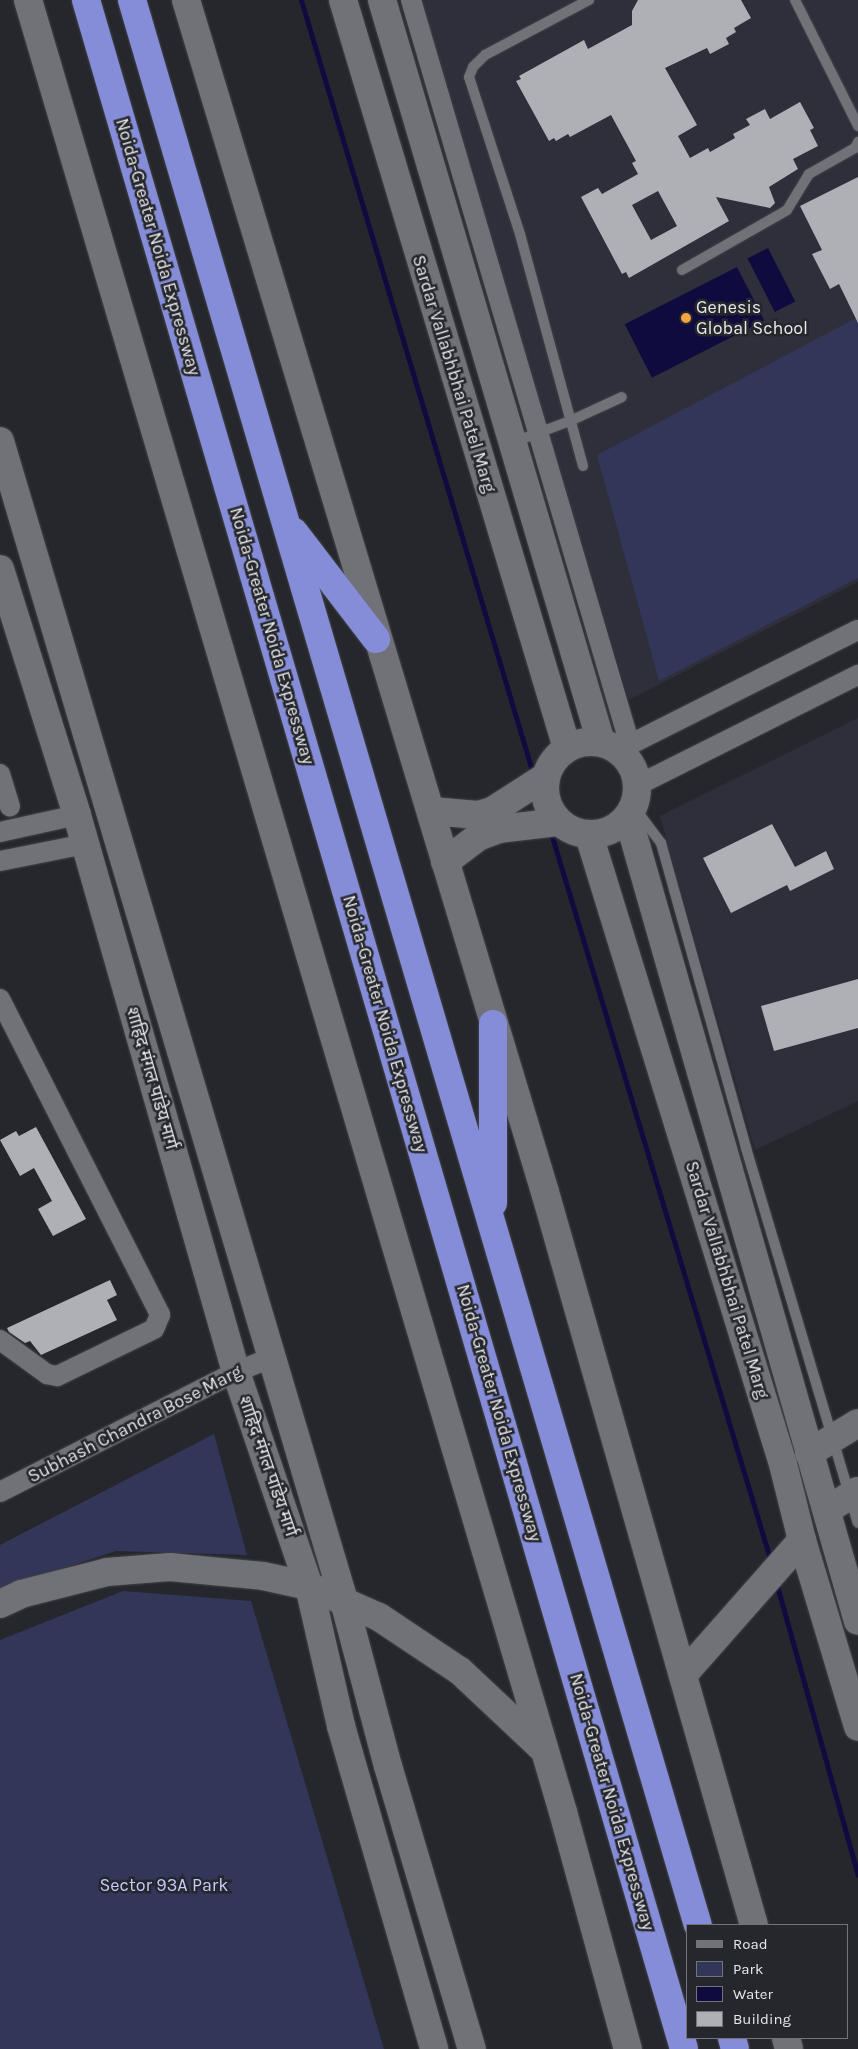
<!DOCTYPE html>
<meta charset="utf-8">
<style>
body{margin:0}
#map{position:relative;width:858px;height:2049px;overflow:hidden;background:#26272d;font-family:Karla,"Noto Sans Devanagari",sans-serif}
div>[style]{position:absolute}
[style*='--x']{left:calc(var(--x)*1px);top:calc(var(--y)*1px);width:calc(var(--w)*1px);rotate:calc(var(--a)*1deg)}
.built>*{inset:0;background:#2e2f3a}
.green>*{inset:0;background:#323658}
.water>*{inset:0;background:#100b3f;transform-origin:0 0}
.stream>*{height:5px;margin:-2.5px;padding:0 2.5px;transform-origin:2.5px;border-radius:2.5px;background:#100b3f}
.building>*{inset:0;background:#aeb0b6}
.roads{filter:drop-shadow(0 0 1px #434448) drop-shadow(0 0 1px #434448)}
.lane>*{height:10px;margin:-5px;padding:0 5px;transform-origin:5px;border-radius:5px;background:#717278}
.street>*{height:20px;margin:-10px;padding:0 10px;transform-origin:10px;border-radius:10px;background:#717278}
.secondary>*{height:28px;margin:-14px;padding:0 14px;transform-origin:14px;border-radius:14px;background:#717278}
.secondary>.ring{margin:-14px;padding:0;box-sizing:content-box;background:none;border:28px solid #717278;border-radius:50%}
.highway>*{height:28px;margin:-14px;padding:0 14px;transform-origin:14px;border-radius:14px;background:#858dd8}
.dots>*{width:14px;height:14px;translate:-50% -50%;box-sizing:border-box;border:2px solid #26272d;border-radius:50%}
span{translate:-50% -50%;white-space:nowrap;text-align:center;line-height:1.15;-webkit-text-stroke:5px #26272d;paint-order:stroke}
.street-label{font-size:18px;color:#e7e8eb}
.poi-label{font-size:18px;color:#e7e8eb}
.left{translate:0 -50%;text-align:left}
.park-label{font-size:18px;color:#c2caff}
.legend{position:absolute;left:686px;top:1924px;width:162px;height:115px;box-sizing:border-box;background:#26272d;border:1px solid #737479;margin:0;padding:6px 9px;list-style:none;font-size:15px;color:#e7e8eb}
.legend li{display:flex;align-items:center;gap:10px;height:25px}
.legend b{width:25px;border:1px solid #737479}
</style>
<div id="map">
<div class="built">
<div style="clip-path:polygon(419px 0,858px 0,858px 582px,629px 700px)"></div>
<div style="clip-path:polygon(858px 718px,858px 1101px,755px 1150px,660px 816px)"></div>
</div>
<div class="green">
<div style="clip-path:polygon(858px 317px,858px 578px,659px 681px,597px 455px)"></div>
<div style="clip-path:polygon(214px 1434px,247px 1555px,116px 1551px,0 1589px,0 1545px)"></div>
<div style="clip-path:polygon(123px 1591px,251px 1601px,384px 2049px,0 2049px,0 1640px)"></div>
</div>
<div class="water">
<div style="left:768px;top:248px;width:60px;height:23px;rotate:63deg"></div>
<div style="left:737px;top:267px;width:60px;height:126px;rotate:63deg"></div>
</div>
<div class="stream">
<div style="--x:301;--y:0;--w:808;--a:73.31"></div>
<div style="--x:539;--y:792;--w:24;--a:73"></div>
<div style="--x:550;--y:830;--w:765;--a:73.2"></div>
<div style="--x:776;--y:1582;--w:304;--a:74.4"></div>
</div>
<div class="building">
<div style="clip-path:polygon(evenodd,638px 0,741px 0,751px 18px,734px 28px,736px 32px,726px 38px,729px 44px,710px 54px,707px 48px,665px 68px,697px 125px,678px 136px,690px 158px,708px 148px,710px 152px,735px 138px,733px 134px,750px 125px,746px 119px,765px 109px,770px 119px,800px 102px,814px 128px,810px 130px,818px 146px,793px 159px,798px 169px,769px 187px,775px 203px,770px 208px,716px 197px,729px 221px,629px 278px,626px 272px,622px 274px,581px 197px,598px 188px,602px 194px,638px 174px,632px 163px,636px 161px,611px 115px,570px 137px,568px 134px,556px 141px,554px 138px,549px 141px,516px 81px,521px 79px,519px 76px,584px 40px,588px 49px,632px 25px,632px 11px,638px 0,658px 191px,677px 226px,651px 240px,632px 205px,658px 191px)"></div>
<div style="clip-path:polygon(858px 177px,858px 323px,839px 284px,830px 289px,812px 254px,822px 250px,800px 206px)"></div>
<div style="clip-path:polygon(772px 824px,795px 867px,826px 851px,834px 869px,790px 891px,787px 885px,731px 913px,703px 858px)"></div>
<div style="clip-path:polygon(858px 979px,858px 1028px,774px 1051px,761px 1006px)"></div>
<div style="clip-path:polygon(36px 1127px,86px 1219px,53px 1236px,38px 1209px,52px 1201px,34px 1168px,20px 1176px,0 1140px,16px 1131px,19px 1136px)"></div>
<div style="clip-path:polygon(110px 1280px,117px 1295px,107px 1300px,117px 1320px,41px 1355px,30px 1341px,25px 1343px,9px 1332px,7px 1328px)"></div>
</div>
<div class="roads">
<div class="lane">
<div style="--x:795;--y:0;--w:141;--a:63.4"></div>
<div style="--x:682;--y:270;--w:121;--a:-29.7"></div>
<div style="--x:787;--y:210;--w:42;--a:-58.6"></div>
<div style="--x:809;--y:174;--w:53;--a:-29.5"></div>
<div style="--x:855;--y:148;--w:7;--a:-63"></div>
<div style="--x:514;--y:442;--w:60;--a:-20.6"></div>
<div style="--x:570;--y:421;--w:57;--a:-24.8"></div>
<div style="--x:583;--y:466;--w:240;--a:-105.2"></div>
<div style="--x:520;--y:234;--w:165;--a:-108"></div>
<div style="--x:469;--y:77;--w:11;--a:-68"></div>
<div style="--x:473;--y:67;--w:17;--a:-45"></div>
<div style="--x:485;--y:55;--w:118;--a:-27.9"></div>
<div style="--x:634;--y:807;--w:45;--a:53.1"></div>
<div style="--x:661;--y:843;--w:317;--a:74.4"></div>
<div style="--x:746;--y:1148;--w:391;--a:73.4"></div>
</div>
<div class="street">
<div style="--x:411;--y:0;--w:777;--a:73.62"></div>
<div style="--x:619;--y:750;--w:267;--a:-26.7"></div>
<div style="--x:0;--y:774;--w:34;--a:73"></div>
<div style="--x:638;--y:785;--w:246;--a:-26.6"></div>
<div style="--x:0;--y:832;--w:79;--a:-12.4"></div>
<div style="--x:0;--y:861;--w:87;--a:-11.3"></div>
<div style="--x:0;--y:999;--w:354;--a:63.1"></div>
<div style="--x:160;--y:1315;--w:15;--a:113"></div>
<div style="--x:154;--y:1329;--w:108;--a:154.1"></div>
<div style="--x:57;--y:1376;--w:10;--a:-169"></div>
<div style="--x:47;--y:1374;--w:58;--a:-144.1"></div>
<div style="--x:0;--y:1492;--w:265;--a:-27"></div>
<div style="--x:236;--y:1372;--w:37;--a:-22"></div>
</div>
<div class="secondary">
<div style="--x:28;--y:0;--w:1889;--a:73.55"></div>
<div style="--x:563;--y:1812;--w:246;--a:74.7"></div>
<div style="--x:186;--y:0;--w:1245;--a:73.24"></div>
<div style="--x:545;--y:1192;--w:762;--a:74.09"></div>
<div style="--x:343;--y:0;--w:781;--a:73.33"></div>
<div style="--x:382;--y:0;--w:774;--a:73.56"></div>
<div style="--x:0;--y:441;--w:1210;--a:73.48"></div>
<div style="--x:344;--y:1601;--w:171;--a:75.1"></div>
<div style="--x:388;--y:1766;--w:295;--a:73.5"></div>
<div style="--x:0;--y:569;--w:258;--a:72.6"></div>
<div style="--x:77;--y:815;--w:579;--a:74.07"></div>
<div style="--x:236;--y:1372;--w:226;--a:71.2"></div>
<div style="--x:309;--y:1586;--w:144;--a:77.1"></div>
<div style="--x:341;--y:1726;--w:336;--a:73.9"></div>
<div class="ring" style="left:545px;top:742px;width:64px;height:64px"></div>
<div style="--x:431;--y:811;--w:47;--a:4.9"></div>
<div style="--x:478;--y:815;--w:15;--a:-16"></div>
<div style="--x:492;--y:811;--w:63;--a:-32.7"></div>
<div style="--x:628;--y:817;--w:836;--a:74.04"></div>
<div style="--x:589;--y:835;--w:658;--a:72.86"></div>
<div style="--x:783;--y:1464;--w:78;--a:76"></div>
<div style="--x:802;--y:1540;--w:195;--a:73.3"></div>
<div style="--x:445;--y:862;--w:41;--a:-37.1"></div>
<div style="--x:478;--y:837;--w:22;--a:-21"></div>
<div style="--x:499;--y:829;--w:60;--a:-6.7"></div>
<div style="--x:809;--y:1453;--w:57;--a:-31.5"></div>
<div style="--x:827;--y:1510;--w:36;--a:-32"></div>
<div style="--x:0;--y:1604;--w:23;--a:-25"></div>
<div style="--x:21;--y:1594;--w:89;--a:-14.3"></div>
<div style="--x:107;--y:1572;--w:63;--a:-4.5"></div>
<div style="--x:170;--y:1567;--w:93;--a:5.5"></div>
<div style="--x:263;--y:1576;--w:47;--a:12.3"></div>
<div style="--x:309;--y:1586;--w:77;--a:23.9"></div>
<div style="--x:379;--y:1617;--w:97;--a:33.7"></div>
<div style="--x:460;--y:1671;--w:115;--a:43.2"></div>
<div style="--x:683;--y:1675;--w:180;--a:-48.6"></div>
<div style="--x:786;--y:2038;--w:11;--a:75"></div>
</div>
<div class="highway">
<div style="--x:86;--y:0;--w:2134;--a:73.73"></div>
<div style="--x:132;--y:0;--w:2006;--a:73.62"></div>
<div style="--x:294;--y:532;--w:135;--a:52.5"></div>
<div style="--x:493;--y:1203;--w:179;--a:-90"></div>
<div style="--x:732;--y:2038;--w:11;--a:75"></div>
</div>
</div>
<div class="dots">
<div style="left:686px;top:318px;background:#f3a442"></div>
</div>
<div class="street-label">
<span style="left:158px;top:247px;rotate:74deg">Noida-Greater Noida Expressway</span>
<span style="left:454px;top:374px;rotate:73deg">Sardar Vallabhbhai Patel Marg</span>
<span style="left:272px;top:636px;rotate:74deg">Noida-Greater Noida Expressway</span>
<span style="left:385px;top:1024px;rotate:74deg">Noida-Greater Noida Expressway</span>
<span style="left:152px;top:1078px;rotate:74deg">शाहिद मंगल पांडेय मार्ग</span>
<span style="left:727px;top:1280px;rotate:73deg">Sardar Vallabhbhai Patel Marg</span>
<span style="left:499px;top:1413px;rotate:74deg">Noida-Greater Noida Expressway</span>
<span style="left:135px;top:1424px;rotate:-27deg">Subhash Chandra Bose Marg</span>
<span style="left:268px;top:1466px;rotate:71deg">शाहिद मंगल पांडेय मार्ग</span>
<span style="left:612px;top:1802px;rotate:74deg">Noida-Greater Noida Expressway</span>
</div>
<div class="poi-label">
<span class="left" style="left:696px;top:318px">Genesis<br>Global School</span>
</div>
<div class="park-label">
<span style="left:164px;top:1885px">Sector 93A Park</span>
</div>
<ul class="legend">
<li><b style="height:6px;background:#717278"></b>Road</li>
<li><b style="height:14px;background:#323658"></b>Park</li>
<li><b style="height:14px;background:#100b3f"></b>Water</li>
<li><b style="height:14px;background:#aeb0b6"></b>Building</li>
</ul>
</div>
